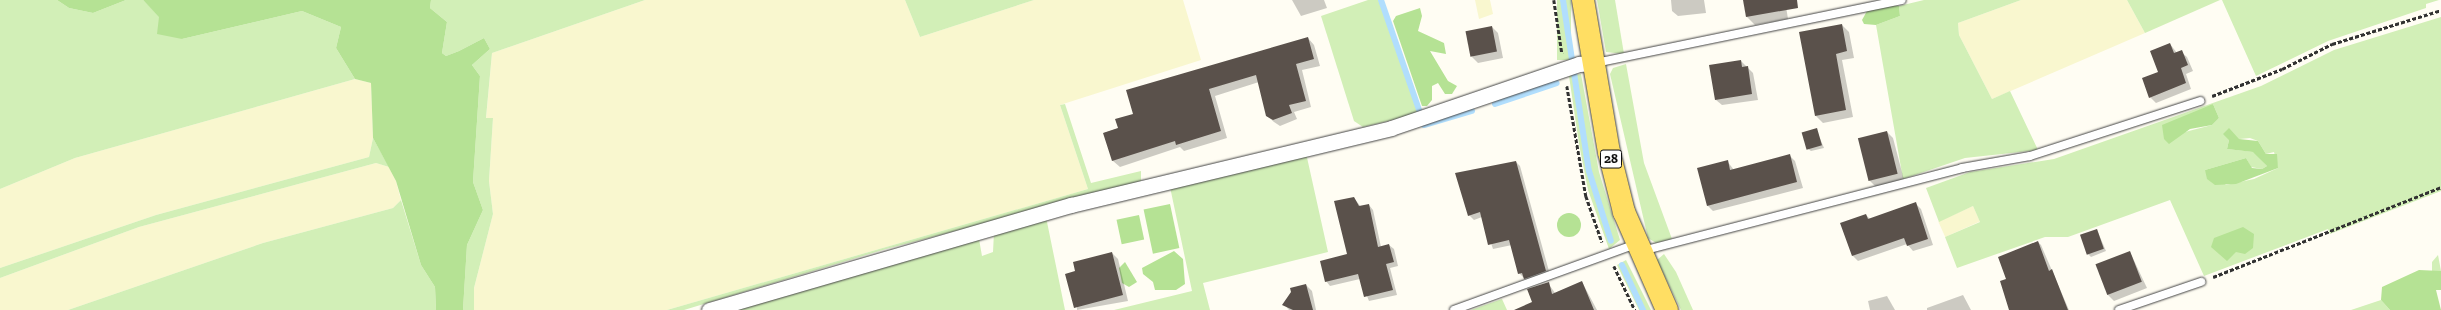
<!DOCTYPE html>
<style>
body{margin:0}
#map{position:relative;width:2441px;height:310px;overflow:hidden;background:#fffdf3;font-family:"Zilla Slab",serif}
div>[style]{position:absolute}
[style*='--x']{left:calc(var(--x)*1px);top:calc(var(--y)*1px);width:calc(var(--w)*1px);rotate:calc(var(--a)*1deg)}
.farmland>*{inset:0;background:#f9f7cf;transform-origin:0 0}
.green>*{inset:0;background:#d2efb7;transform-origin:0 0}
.forest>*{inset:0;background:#b5e294;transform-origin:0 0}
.round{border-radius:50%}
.shadow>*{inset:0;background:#0003}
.stream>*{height:6px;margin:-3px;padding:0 3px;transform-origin:3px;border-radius:3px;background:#b1defd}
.building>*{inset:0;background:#5a514b;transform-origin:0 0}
.path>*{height:2.5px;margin-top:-1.25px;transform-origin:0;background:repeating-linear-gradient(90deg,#323232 0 4px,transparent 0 6px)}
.roads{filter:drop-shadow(0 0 1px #434343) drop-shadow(0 0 1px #434343)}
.lane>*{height:8px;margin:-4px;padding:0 4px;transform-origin:4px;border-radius:4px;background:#fff}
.street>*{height:15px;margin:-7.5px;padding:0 7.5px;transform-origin:7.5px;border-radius:7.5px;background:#fff}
.primary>*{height:22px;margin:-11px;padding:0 11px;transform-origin:11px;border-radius:11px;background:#ffde63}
span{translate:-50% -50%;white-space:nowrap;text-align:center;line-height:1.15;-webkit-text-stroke:4px #fff;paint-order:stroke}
.shield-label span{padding:1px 3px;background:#fff;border:1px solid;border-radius:3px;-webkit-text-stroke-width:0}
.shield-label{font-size:13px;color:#101010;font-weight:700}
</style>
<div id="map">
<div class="farmland">
<div style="clip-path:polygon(645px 0,905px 0,920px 37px,1034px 0,1183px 0,1201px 60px,1060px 105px,1088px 189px,667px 310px,474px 310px,474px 288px,493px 214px,489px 181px,493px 118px,486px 119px,492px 53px)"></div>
<div style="clip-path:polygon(1475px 0,1490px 0,1493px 14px,1479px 19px)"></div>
<div style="clip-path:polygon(2021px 0,2127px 0,2145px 33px,1992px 99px,1959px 35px,1958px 23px)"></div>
<div style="clip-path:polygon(355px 79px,371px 83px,373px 138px,369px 157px,156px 215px,0 268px,0 189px,75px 158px)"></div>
<div style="clip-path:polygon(376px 163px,389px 167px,396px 181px,401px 200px,393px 208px,263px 243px,68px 310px,0 310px,0 278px,139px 227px)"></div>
<div style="left:1973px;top:206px;width:17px;height:38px;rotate:66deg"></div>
</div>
<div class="green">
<div style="clip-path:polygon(0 0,57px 0,69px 8px,93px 13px,126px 0,143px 0,182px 39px,302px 11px,341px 27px,336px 48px,355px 79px,75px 158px,0 189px)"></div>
<div style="clip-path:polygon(431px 0,645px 0,492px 53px,486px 118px,493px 118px,489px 181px,493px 214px,474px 288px,474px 310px,463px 310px,467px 245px,483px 210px,473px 182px,480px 76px,472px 65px,490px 49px,484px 38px,459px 51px,446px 56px,442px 53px,447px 22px,430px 8px)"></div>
<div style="clip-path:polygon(905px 0,1034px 0,920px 37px)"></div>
<div style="clip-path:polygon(1368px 0,1383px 0,1422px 113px,1363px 127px,1354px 121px,1321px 16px)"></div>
<div style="left:1557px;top:0;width:14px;height:60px"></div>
<div style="clip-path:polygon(1597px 0,1615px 0,1624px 54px,1606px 52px)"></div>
<div style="clip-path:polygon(1924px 0,2021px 0,1958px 23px,1959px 35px,1992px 99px,2010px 91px,2038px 150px,1965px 158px,1903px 179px,1876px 25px,1900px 16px,1899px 6px)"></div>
<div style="clip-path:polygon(2127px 0,2220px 0,2145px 33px)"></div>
<div style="clip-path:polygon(2222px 0,2439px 0,2426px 4px,2426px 8px,2328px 41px,2256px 76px)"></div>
<div style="clip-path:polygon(evenodd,2441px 17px,2441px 191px,2330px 234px,2328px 229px,2204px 276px,2170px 200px,2068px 237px,2045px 237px,1957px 268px,1945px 237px,1980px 222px,1973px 206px,1939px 222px,1926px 188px,1970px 172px,2054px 159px,2261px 86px,2334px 50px,2441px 17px,2213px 104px,2219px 118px,2212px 125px,2181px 133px,2213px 104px,2441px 17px,2250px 138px,2258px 141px,2266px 154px,2274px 152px,2278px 168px,2254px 179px,2226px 185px,2205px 170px,2246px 158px,2251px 167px,2262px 169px,2267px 166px,2254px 152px,2227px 149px,2229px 140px,2250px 138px)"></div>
<div style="clip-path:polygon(1626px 64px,1644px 163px,1672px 239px,1656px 243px,1648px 238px,1610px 74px,1613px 68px)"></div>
<div style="clip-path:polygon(1581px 74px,1599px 172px,1620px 240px,1609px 249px,1588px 190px,1579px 144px,1569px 76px)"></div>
<div style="clip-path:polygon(1065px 104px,1091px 183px,1141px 171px,1141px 183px,886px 249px,684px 310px,667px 310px,1088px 189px,1060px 105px)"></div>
<div style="clip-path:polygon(373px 138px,389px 167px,376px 163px,139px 227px,0 278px,0 268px,156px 215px,369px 157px)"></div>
<div style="clip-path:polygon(1306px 153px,1328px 252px,1203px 283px,1210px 310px,1114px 310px,1192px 291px,1170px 187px)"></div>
<div style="clip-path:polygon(401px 200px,421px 265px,435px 287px,436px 310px,68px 310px,263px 243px,393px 208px)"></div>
<div style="clip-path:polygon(1046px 217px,1065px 310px,730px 310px,979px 239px,982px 256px,993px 252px,994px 232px)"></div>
<div style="clip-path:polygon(1664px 254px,1676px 272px,1693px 310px,1681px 310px,1657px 260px)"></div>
<div style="clip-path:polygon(2438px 255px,2441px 271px,2432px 271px,2432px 262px)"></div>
<div style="clip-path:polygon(1626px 260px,1651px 310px,1639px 310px,1617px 265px)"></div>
<div style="clip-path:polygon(1502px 299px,1507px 310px,1471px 310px)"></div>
<div style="clip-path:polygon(2381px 300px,2390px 310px,2351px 310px)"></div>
</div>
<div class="forest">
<div style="clip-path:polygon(57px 0,126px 0,93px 13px,69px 8px)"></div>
<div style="clip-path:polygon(143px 0,431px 0,430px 8px,447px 22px,442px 53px,446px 56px,459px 51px,484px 38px,490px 49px,472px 65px,480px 76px,473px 182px,483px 210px,467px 245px,463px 310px,436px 310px,435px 287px,421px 265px,396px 181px,373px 138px,371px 83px,355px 79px,336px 48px,341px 27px,302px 11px,182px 39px,157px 34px,159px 17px)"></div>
<div style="clip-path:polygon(1889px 5px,1899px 6px,1900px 16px,1876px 25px,1864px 24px,1862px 20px,1867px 11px)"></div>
<div style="clip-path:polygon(1420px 8px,1422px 16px,1418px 31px,1444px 43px,1446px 54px,1430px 51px,1448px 81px,1457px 86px,1452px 94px,1445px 94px,1438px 83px,1432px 86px,1432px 100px,1427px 106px,1422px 106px,1393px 21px,1396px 16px)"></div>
<div style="clip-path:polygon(2213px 104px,2219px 118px,2212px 125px,2190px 129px,2169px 144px,2164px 139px,2162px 125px)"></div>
<div style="clip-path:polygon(2229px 128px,2239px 139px,2258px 141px,2266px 154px,2277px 154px,2278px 168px,2236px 184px,2215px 185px,2207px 179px,2205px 170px,2246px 158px,2252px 168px,2262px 169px,2267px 166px,2253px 152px,2227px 149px,2229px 140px,2223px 134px)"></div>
<div style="left:1170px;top:204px;width:45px;height:27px;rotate:78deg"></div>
<div class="round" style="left:1557px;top:213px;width:24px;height:24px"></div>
<div style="left:1139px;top:215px;width:25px;height:23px;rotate:78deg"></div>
<div style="clip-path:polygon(2243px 227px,2254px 234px,2253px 248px,2245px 254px,2236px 252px,2227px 261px,2211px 247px,2214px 238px)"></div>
<div style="clip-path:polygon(1174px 251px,1183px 259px,1185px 284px,1176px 290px,1155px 290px,1153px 282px,1143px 274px,1142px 268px)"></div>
<div style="clip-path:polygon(1125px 262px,1137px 282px,1129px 287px,1122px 283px,1119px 268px)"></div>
<div style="clip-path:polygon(2419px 270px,2441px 271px,2441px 290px,2436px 290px,2441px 310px,2390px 310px,2381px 300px,2382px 287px)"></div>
</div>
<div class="shadow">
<div style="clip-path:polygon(1292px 0,1324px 0,1327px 8px,1301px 16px)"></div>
<div style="clip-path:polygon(1671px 0,1704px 0,1706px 13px,1678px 16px,1672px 11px)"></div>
<div style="clip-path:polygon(1744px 0,1785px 0,1788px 19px,1755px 25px,1747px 17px)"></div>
<div style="clip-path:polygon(1842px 25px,1849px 32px,1854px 58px,1842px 60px,1853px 117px,1823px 123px,1816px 116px)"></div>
<div style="clip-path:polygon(1492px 27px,1498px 33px,1503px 58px,1478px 63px,1472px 57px)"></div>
<div style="clip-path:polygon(1308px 38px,1314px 45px,1320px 66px,1302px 70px,1311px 107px,1294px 112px,1297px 119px,1280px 126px,1274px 122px,1267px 116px,1259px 82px,1215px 96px,1227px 138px,1184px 151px,1180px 147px,1120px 167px,1113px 161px,1104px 133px,1119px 128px,1134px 114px)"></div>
<div style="clip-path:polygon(2170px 44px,2177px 53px,2181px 52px,2187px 57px,2193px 71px,2186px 74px,2191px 89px,2156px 103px,2150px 97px)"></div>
<div style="clip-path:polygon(1741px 61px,1753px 73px,1758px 100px,1722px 105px,1716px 100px)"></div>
<div style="clip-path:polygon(1816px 129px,1824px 148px,1811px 151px,1808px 149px)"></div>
<div style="clip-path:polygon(1887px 132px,1893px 138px,1904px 180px,1876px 187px,1870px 181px)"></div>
<div style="clip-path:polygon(1789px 155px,1795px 161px,1803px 188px,1713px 211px,1708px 206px,1727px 161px,1734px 170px)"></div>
<div style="clip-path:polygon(1516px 162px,1520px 166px,1550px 275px,1529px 283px,1519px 273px,1512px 245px,1493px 249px,1482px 217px,1474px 220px,1469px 215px)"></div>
<div style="clip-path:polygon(1354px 198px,1361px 207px,1369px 205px,1373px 210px,1381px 247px,1389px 245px,1394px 249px,1398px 266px,1390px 268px,1397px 295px,1369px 301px,1360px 279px,1330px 286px,1326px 281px,1348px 255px)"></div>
<div style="clip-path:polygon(1915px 203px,1921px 209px,1933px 245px,1913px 251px,1907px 244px,1858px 261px,1853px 256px,1866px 215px,1870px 219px)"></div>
<div style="clip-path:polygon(2097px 230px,2106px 251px,2091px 257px,2088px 254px)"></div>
<div style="clip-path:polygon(2038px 242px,2041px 245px,2069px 310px,2023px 310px)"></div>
<div style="clip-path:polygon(2130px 252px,2147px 288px,2114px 301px,2108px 295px)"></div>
<div style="clip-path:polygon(1112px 253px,1118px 259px,1128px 301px,1077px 310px,1076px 272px)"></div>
<div style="clip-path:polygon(1582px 282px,1597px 310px,1539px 310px,1548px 283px,1555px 293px)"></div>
<div style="clip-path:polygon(1306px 285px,1312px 291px,1316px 310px,1289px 310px,1284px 304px)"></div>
<div style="clip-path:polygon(1963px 295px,1971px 310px,1927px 310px,1927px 308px)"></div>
<div style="clip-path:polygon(1887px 296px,1895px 310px,1870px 310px,1868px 301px)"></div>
</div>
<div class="stream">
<div style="--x:1381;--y:0;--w:116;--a:70.9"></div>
<div style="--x:1563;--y:0;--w:173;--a:81.4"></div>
<div style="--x:1589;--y:171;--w:73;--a:72.6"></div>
<div style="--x:1495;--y:104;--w:65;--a:-18.7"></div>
<div style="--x:1424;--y:125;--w:50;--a:-16.3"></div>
<div style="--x:1622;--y:265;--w:50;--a:65"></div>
</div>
<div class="building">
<div style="clip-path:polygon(1743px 0,1797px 0,1798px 8px,1746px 17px)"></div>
<div style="clip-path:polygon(1842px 24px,1847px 51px,1836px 54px,1846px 110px,1815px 116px,1799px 32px)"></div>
<div style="left:1492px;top:26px;width:26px;height:27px;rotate:79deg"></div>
<div style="clip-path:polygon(1308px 37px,1314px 59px,1296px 64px,1306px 101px,1289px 105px,1292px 113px,1273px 120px,1266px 116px,1256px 75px,1209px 89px,1221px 131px,1176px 145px,1175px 141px,1112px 161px,1103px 133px,1118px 128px,1115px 119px,1133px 114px,1126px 90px)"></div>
<div style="clip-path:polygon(2170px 43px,2174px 53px,2182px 50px,2188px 65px,2181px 68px,2186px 83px,2149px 98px,2142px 78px,2158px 72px,2150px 51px)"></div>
<div style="clip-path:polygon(1741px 60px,1742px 67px,1748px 66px,1752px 94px,1715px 100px,1709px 65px)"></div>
<div style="left:1817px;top:128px;width:18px;height:16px;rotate:74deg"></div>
<div style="left:1887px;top:131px;width:44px;height:30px;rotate:76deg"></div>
<div style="clip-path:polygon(1790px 154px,1797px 182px,1707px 206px,1697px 168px,1728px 160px,1730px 170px)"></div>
<div style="clip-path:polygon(1516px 161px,1546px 271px,1524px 279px,1522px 273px,1518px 274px,1509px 240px,1488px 245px,1480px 212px,1468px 216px,1455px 173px)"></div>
<div style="clip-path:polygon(1354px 197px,1359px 206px,1369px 204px,1378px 247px,1389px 244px,1394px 262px,1386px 264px,1393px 290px,1364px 297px,1358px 274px,1325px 282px,1320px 261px,1347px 254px,1334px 201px)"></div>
<div style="clip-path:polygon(1916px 202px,1928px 239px,1907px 246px,1904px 238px,1852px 256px,1840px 223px,1866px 214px,1868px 219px)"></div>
<div style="left:2097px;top:229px;width:21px;height:18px;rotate:71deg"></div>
<div style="clip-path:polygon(2038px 241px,2049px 271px,2052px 269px,2068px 310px,2009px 310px,2000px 281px,2006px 279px,1998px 257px)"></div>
<div style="left:2130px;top:251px;width:33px;height:37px;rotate:69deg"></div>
<div style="clip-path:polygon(1112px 252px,1123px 295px,1074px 308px,1065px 274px,1075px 271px,1073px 262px)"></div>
<div style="clip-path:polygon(1582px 281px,1594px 310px,1514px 310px,1532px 302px,1527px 289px,1549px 282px,1552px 294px)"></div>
<div style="clip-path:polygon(1306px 284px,1313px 310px,1293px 310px,1282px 305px,1291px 292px,1290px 288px)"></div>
</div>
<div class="path">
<div style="--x:1554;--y:0;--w:54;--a:81.4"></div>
<div style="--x:1567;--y:86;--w:112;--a:80.2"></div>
<div style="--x:1586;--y:196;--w:49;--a:70.8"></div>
<div style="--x:2212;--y:96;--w:75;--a:-21.1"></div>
<div style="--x:2282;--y:69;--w:56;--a:-26.6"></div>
<div style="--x:2332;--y:44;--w:114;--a:-17.3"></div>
<div style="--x:1614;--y:266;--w:49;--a:64.5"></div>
<div style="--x:2213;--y:277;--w:245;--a:-21.5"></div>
</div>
<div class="roads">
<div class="lane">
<div style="--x:1595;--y:63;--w:313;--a:-11.6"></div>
<div style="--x:1642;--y:251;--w:331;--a:-14.5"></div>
<div style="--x:1962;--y:168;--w:69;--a:-10"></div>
<div style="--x:2030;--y:156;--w:179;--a:-17.9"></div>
<div style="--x:1454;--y:310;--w:194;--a:-19.9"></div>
<div style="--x:2119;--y:310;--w:87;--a:-18.9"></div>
</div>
<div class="street">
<div style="--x:709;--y:310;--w:377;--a:-16.2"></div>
<div style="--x:1071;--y:205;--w:329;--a:-13.5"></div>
<div style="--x:1391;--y:128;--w:199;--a:-18.8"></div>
<div style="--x:1579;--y:64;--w:14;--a:-4"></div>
</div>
<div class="primary">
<div style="--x:1583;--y:0;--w:154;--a:80.3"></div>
<div style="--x:1609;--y:152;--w:62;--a:76"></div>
<div style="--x:1624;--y:212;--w:107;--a:66.3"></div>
</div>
</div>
<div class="shield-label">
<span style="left:1611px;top:159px">28</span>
</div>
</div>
